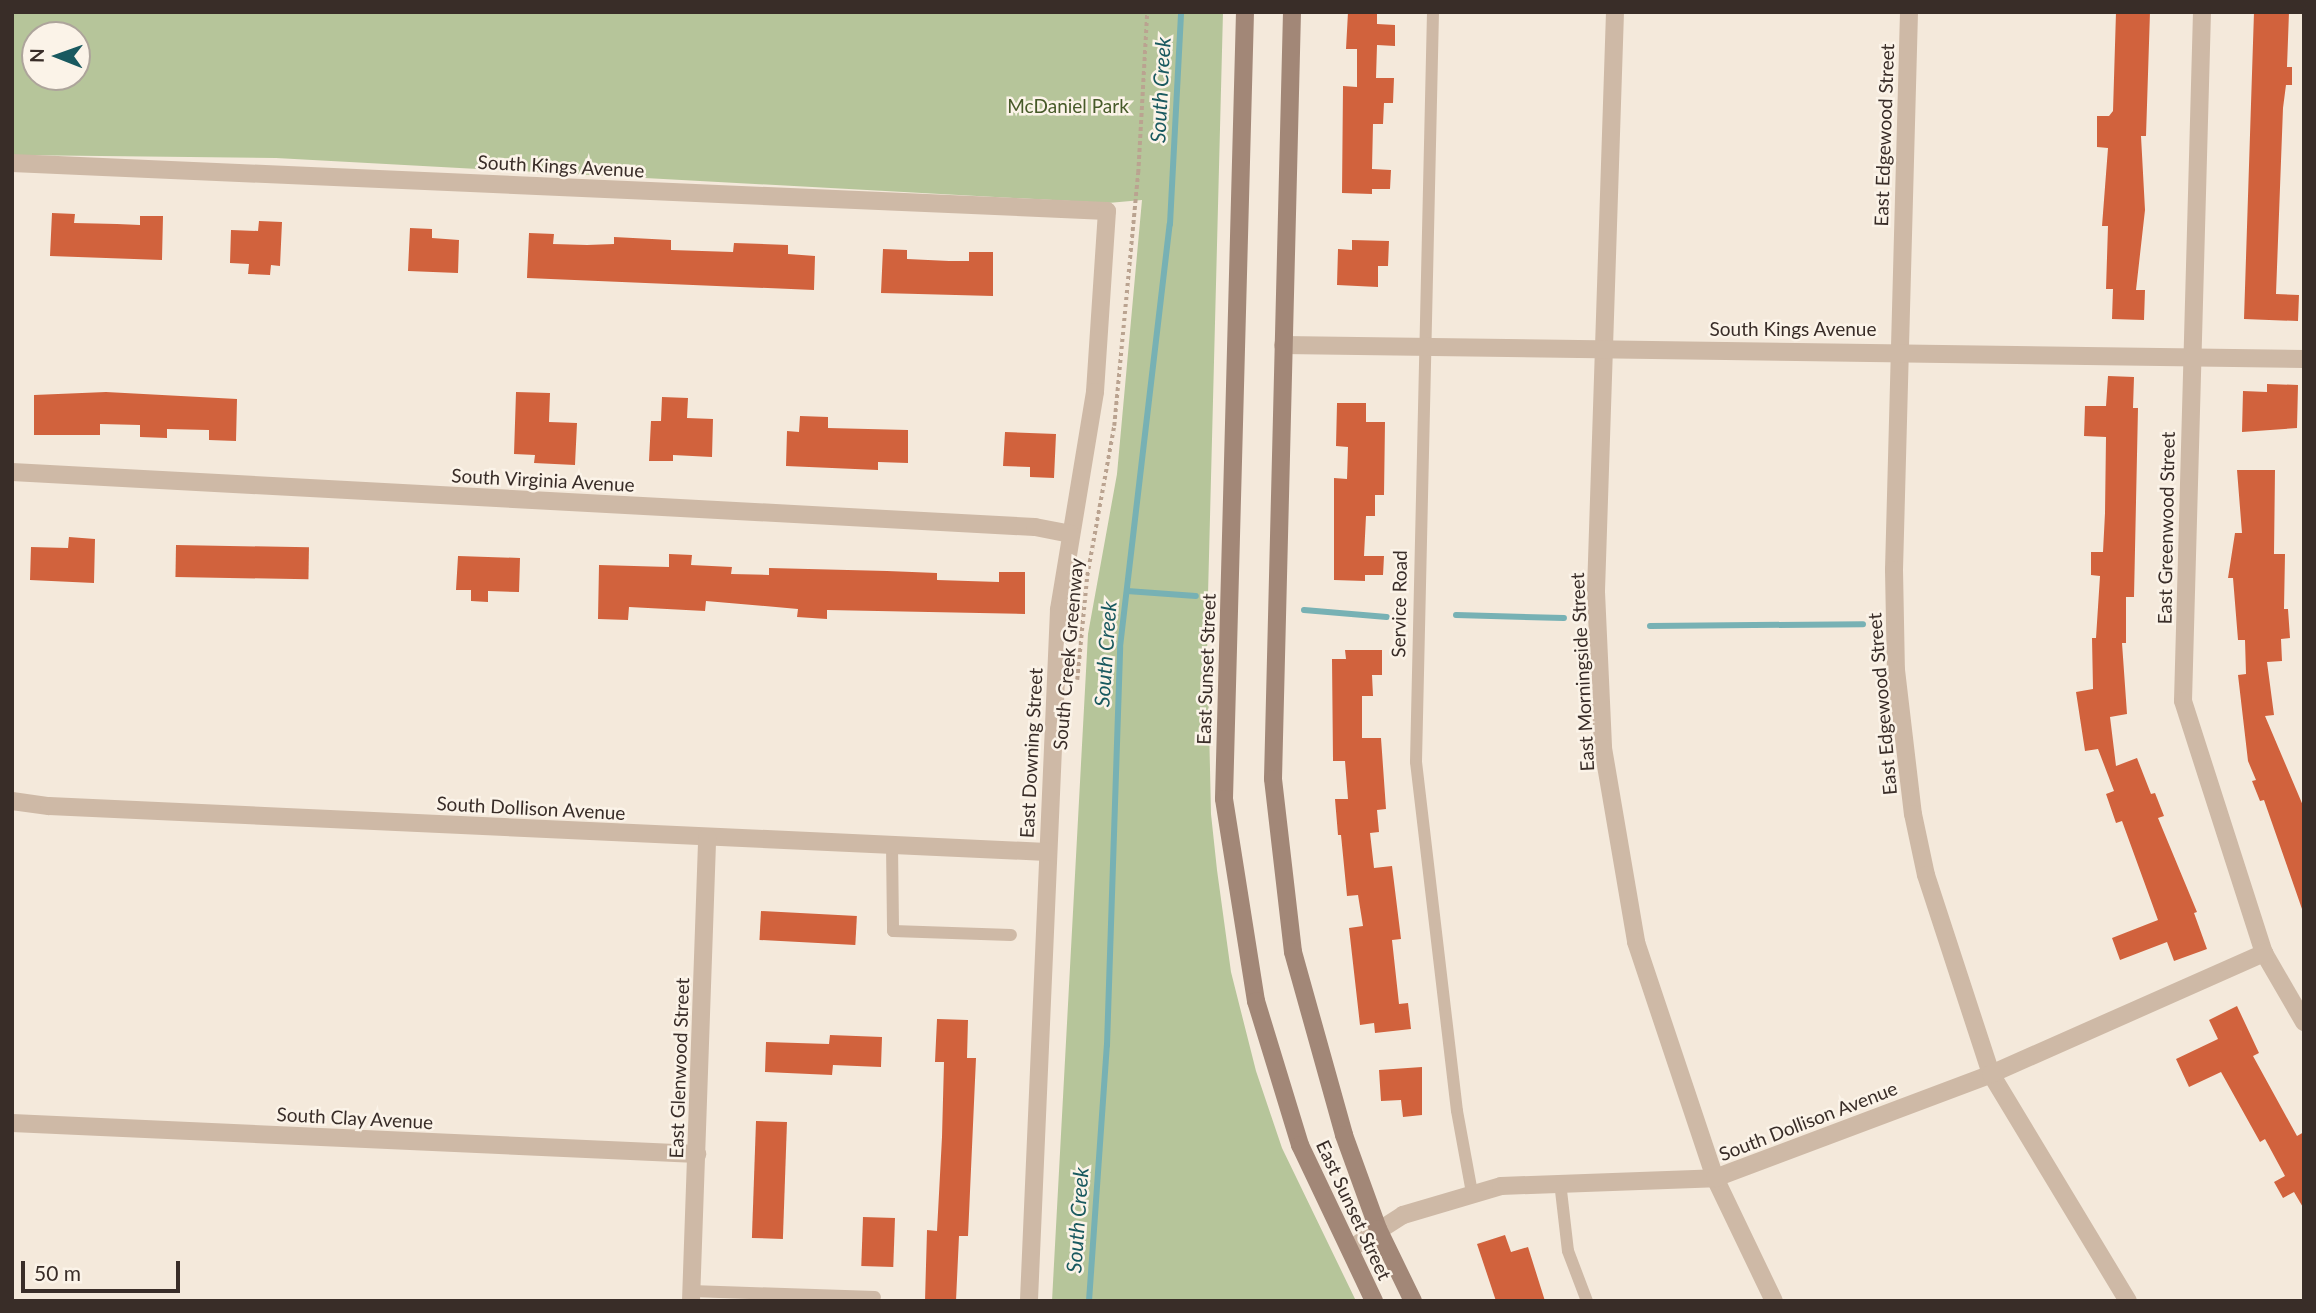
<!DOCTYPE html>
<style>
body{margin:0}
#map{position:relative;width:2316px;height:1313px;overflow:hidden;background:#f4e9db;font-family:Lato,sans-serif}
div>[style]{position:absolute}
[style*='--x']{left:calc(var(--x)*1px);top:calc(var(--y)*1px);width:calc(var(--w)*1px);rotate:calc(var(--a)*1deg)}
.green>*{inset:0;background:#b6c59a}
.stream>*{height:6px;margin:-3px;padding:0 3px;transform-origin:3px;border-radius:3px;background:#77b1b4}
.building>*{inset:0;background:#d1623d;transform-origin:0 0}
.path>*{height:3.5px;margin-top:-1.75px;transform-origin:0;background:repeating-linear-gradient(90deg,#baa390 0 3.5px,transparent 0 7px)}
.lane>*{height:12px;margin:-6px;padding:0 6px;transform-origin:6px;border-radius:6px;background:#ceb9a6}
.street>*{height:18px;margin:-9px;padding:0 9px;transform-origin:9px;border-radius:9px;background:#ceb9a6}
.secondary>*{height:18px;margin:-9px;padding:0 9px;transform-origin:9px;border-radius:9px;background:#a28777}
span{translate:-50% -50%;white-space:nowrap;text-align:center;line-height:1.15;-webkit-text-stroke:5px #fbf3e8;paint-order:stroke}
.park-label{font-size:19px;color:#475a29}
.street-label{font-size:19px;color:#392d28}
.water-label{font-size:21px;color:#19595f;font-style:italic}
.frame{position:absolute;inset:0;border:14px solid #392d28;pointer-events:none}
.north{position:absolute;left:21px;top:21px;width:70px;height:70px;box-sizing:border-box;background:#fbf3e8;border:2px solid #ada49b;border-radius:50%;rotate:271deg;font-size:19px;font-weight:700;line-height:28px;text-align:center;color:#392d28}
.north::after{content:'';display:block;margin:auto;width:24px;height:32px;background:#19595f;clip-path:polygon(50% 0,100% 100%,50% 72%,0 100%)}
.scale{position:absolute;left:21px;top:1261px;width:159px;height:32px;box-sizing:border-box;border:4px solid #392d28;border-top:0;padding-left:9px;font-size:21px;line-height:24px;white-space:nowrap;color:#392d28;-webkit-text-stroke:5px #fbf3e8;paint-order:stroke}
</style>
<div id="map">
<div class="green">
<div style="clip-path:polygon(evenodd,12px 12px,1223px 12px,1207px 634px,1211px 814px,1217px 870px,1231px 972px,1256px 1071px,1282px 1148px,1356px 1301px,1052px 1301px,1088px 634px,1117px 474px,1142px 200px,1108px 203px,276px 158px,12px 155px,12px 12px,35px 35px,77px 35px,77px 77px,35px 77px,35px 35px)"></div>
</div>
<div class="stream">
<div style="--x:1127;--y:591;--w:69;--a:4.1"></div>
<div style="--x:1304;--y:610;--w:83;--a:4.8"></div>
<div style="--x:1456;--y:615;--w:108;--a:1.6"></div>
<div style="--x:1650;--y:626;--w:213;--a:-0.5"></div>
<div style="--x:1089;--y:1301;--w:257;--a:-86"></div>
<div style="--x:1107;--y:1045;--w:398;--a:-88.1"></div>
<div style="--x:1120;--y:647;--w:426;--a:-83.3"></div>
<div style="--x:1170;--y:224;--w:212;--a:-87"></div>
</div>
<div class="building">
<div style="clip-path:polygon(1348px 12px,1377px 12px,1377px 24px,1395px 25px,1395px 46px,1377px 45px,1376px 78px,1394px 78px,1393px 103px,1384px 103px,1383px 124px,1373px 124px,1372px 169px,1391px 170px,1390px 189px,1372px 189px,1372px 194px,1342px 193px,1343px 86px,1357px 87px,1357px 49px,1346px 49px)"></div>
<div style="clip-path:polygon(2116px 12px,2150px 12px,2146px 136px,2141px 136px,2145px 210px,2136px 290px,2145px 290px,2144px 320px,2112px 319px,2113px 289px,2106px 289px,2108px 226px,2102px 226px,2108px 148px,2097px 147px,2097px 116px,2109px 116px,2113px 111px)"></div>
<div style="clip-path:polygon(2254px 12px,2289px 12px,2287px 67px,2292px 67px,2292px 85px,2286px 85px,2283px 108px,2276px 294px,2299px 295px,2298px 321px,2244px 319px)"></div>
<div style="clip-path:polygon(52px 213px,75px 214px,74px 223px,117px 224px,140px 225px,140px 216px,163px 216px,162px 260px,50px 256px)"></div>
<div style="clip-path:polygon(259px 221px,282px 222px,280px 266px,271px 265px,270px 275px,248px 274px,249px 264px,230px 263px,231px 230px,258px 231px)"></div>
<div style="clip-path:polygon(410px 228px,432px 229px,432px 238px,459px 240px,458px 273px,408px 271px)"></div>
<div style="clip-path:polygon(529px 233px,554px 234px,553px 244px,587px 245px,614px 244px,614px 237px,671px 240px,671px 250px,733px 252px,734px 243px,788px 245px,788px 254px,815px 256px,814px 290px,527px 278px)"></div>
<div style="clip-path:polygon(1352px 240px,1389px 241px,1388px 266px,1378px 266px,1378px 287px,1337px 285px,1338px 249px,1352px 250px)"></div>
<div style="clip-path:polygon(883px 249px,907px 250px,907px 259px,949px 261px,969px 261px,969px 252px,993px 252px,993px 296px,881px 293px)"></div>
<div style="clip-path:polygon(2108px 376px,2134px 377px,2133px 408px,2138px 408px,2134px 597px,2126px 597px,2126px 643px,2122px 643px,2127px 714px,2110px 717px,2116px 766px,2137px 758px,2151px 794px,2155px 793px,2164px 816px,2158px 818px,2197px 912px,2194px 913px,2207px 949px,2174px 961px,2167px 942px,2120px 960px,2112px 938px,2158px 920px,2122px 821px,2116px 823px,2106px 794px,2114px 791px,2098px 749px,2085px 751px,2076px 692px,2093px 689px,2092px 638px,2096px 638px,2100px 576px,2091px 575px,2091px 552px,2103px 552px,2105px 513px,2106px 437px,2084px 436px,2085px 406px,2106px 406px)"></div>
<div style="clip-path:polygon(2267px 384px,2298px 385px,2297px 428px,2242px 432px,2243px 391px,2267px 392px)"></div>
<div style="clip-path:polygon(106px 392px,237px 399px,236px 441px,209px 440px,209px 430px,167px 429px,167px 438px,140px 437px,140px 425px,100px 424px,100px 435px,34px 435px,34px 395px)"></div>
<div style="clip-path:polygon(516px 392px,550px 393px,549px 422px,577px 423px,575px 465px,534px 463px,535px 455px,514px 454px)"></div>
<div style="clip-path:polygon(662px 397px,688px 398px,687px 418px,713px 419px,712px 457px,673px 455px,673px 461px,649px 461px,651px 421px,661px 421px)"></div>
<div style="clip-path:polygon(1337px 403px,1366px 403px,1366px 422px,1385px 422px,1384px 495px,1375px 495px,1375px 516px,1366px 516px,1364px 556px,1384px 556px,1383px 575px,1365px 575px,1365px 581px,1334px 580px,1334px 478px,1347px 479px,1348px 447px,1336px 446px)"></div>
<div style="clip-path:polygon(800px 416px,828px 417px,828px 428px,908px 430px,908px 463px,878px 462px,878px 470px,786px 466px,787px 431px,799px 432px)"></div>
<div style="clip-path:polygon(1005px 432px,1056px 434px,1054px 478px,1030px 477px,1030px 467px,1003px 466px)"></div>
<div style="clip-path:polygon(2237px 470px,2275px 470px,2274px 554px,2285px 554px,2284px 609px,2288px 609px,2290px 638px,2281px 639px,2282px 661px,2267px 662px,2274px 715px,2265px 716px,2304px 808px,2302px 909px,2264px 800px,2260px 801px,2252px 781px,2256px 780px,2248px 761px,2238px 675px,2246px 674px,2245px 640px,2238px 640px,2233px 578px,2228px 578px,2235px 533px,2242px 533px)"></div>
<div style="clip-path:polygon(69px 537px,95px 539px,94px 583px,30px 580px,31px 547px,68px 548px)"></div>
<div style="left:176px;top:545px;width:133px;height:32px;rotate:1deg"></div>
<div style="clip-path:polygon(669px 554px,692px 555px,691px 565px,732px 567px,731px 574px,769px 575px,769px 568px,887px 571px,937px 573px,937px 580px,999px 582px,999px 572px,1025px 572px,1025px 614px,827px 610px,827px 619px,797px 617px,798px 609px,706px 601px,705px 611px,629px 607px,628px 620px,598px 619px,599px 565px,669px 567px)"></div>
<div style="clip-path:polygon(458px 556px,520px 558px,519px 592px,488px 591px,488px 602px,471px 601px,471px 590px,456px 590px)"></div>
<div style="clip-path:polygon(1345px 650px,1382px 650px,1382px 675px,1372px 675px,1373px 696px,1362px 696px,1362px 738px,1381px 738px,1386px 809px,1377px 810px,1379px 832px,1370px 833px,1374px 868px,1392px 866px,1401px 939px,1392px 940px,1399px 1004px,1408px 1003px,1411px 1029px,1375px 1033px,1374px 1023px,1360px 1025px,1349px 928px,1363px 926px,1358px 895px,1347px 896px,1341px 835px,1338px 835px,1335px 799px,1348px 799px,1345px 761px,1333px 761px,1332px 659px,1346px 659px)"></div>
<div style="left:761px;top:911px;width:96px;height:29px;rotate:3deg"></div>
<div style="clip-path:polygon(2237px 1006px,2259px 1053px,2253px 1056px,2297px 1136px,2304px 1132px,2304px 1209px,2294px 1192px,2283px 1198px,2274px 1182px,2285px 1176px,2265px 1139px,2260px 1142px,2221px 1072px,2189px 1087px,2176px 1059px,2218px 1039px,2209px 1020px)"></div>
<div style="clip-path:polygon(937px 1019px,968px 1020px,967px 1058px,976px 1058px,968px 1236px,959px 1236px,956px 1301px,925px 1301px,927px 1230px,937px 1231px,942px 1137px,944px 1062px,935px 1062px)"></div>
<div style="clip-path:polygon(830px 1035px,882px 1037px,881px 1067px,833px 1065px,832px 1075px,765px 1072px,766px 1042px,829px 1044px)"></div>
<div style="clip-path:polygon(1422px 1067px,1422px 1115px,1403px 1117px,1401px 1100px,1381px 1101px,1379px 1070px)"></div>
<div style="left:756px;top:1121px;width:31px;height:117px;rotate:2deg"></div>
<div style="left:863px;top:1217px;width:32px;height:49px;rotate:2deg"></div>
<div style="clip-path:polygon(1505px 1235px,1511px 1252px,1528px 1247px,1545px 1301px,1496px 1301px,1477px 1244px)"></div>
</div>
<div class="path">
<div style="--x:1077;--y:680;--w:104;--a:-84.5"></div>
<div style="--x:1087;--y:576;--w:152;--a:-79.8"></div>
<div style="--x:1114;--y:426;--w:254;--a:-84.6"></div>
<div style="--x:1138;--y:173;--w:161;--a:-86.8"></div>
</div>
<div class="lane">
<div style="--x:1433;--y:12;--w:750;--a:91.3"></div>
<div style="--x:1416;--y:762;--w:351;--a:83.3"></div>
<div style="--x:1457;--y:1111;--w:83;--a:79.6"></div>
<div style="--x:892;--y:845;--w:86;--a:89.3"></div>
<div style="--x:893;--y:931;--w:118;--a:1.9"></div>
<div style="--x:1560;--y:1182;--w:69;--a:83.4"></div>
<div style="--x:1568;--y:1251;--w:53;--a:69.2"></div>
<div style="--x:691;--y:1291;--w:184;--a:1.9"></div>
</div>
<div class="street">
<div style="--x:1615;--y:12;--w:580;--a:91.88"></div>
<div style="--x:1596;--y:592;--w:156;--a:87.4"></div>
<div style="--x:1603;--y:748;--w:197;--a:80.3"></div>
<div style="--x:1636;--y:942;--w:249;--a:71.5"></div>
<div style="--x:1715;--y:1178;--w:136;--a:64.4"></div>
<div style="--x:1909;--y:12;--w:558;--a:91.54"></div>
<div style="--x:1894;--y:570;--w:100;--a:88.9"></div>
<div style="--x:1896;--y:670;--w:145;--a:83.3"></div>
<div style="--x:1913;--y:814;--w:62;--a:78"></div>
<div style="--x:1926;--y:875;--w:209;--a:71.9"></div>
<div style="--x:1991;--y:1074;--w:265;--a:58.9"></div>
<div style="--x:2202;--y:12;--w:689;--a:91.58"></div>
<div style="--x:2183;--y:701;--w:265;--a:72.2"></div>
<div style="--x:2264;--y:953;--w:80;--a:59.9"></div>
<div style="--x:12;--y:163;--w:1096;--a:2.51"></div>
<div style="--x:1107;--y:211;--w:181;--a:93.8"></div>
<div style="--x:1095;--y:392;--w:221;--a:99.4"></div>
<div style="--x:1059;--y:610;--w:692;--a:92.49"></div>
<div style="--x:1283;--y:345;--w:1021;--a:0.79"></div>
<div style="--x:12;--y:472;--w:1024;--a:3.08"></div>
<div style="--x:1035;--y:527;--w:36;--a:11"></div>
<div style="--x:12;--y:801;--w:37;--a:8"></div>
<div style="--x:49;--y:806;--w:999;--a:2.64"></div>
<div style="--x:12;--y:1123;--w:686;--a:2.59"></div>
<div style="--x:1350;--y:1249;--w:63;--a:-32.7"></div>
<div style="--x:1403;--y:1215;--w:102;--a:-16.5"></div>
<div style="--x:1501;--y:1186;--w:214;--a:-2.1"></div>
<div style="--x:1715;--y:1178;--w:295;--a:-20.6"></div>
<div style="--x:1991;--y:1074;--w:299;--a:-23.9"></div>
<div style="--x:691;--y:1301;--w:464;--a:-88"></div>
</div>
<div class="secondary">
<div style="--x:1245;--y:12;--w:787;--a:91.53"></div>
<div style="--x:1224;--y:799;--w:205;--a:81"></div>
<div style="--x:1256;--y:1001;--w:151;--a:73"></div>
<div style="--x:1300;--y:1145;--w:173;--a:64.6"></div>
<div style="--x:1292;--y:12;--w:767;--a:91.42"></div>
<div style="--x:1273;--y:779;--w:174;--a:83.4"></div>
<div style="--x:1293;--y:952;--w:190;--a:74.4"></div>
<div style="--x:1344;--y:1135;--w:100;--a:70.1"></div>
<div style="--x:1378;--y:1229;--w:80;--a:64.1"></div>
</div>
<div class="park-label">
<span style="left:1068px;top:106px">McDaniel Park</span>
</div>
<div class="street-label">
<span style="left:1884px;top:135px;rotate:-88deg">East Edgewood Street</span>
<span style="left:561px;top:166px;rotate:3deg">South Kings Avenue</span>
<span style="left:1793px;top:329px">South Kings Avenue</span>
<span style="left:543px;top:480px;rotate:3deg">South Virginia Avenue</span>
<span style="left:2166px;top:528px;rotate:-89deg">East Greenwood Street</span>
<span style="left:1399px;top:604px;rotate:-89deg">Service Road</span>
<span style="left:1068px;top:654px;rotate:-85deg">South Creek Greenway</span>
<span style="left:1206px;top:669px;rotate:-88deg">East Sunset Street</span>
<span style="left:1582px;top:672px;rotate:-93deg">East Morningside Street</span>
<span style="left:1882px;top:704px;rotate:-95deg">East Edgewood Street</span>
<span style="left:1031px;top:753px;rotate:-87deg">East Downing Street</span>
<span style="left:531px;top:808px;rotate:3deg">South Dollison Avenue</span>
<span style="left:679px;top:1068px;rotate:-88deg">East Glenwood Street</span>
<span style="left:355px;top:1118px;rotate:3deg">South Clay Avenue</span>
<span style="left:1808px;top:1121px;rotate:-21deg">South Dollison Avenue</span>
<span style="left:1354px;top:1210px;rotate:65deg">East Sunset Street</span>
</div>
<div class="water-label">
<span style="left:1160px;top:90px;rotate:-87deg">South Creek</span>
<span style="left:1105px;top:654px;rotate:-86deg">South Creek</span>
<span style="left:1077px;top:1220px;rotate:-86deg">South Creek</span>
</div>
<div class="frame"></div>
<div class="north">N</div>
<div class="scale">50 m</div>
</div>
